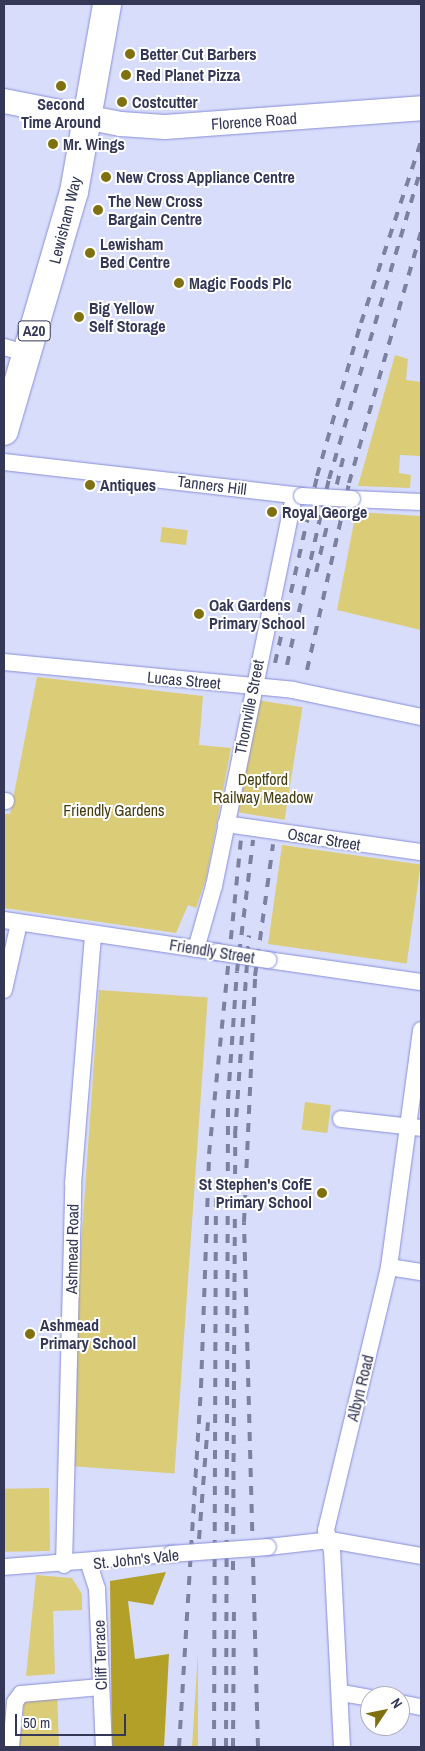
<!DOCTYPE html>
<style>
body{margin:0}
#map{position:relative;width:425px;height:1751px;overflow:hidden;background:#d8ddfc;font-family:"Archivo Narrow",sans-serif}
div>[style]{position:absolute}
[style*='--x']{left:calc(var(--x)*1px);top:calc(var(--y)*1px);width:calc(var(--w)*1px);rotate:calc(var(--a)*1deg)}
.green>*{inset:0;background:#dbcc78;transform-origin:0 0}
.forest>*{inset:0;background:#b3a028}
.roads{filter:drop-shadow(0 0 1px #888ed8) drop-shadow(0 0 1px #888ed8)}
.street>*{height:16px;margin:-8px;padding:0 8px;transform-origin:8px;border-radius:8px;background:#fff}
.secondary>*{height:24px;margin:-12px;padding:0 12px;transform-origin:12px;border-radius:12px;background:#fff}
.highway>*{height:28px;margin:-14px;padding:0 14px;transform-origin:14px;border-radius:14px;background:#fff}
.rail>*{height:4px;margin-top:-2px;transform-origin:0;background:repeating-linear-gradient(90deg,#7d81a0 0 9px,transparent 0 18px)}
.bridges{filter:drop-shadow(0 0 1px #888ed8) drop-shadow(0 0 1px #888ed8)}
.street-bridge>*{height:16px;margin:-8px;padding:0 8px;transform-origin:8px;border-radius:8px;background:#fff}
.dots>*{width:14px;height:14px;translate:-50% -50%;box-sizing:border-box;border:2px solid #fff;border-radius:50%}
span{translate:-50% -50%;white-space:nowrap;text-align:center;line-height:1.15;-webkit-text-stroke:4px #fff;paint-order:stroke}
.shield-label span{padding:1px 4px;background:#fff;border:1px solid;border-radius:4px;-webkit-text-stroke-width:0}
.shield-label{font-size:15px;color:#343756;font-weight:700}
.poi-label{font-size:16px;color:#343756;font-weight:700}
.left{translate:0 -50%;text-align:left}
.right{translate:-100% -50%;text-align:right}
.street-label{font-size:16px;color:#343756}
.park-label{font-size:16px;color:#453d0e}
.frame{position:absolute;inset:0;border:5px solid #343756;pointer-events:none}
.north{position:absolute;left:360px;top:1686px;width:50px;height:50px;box-sizing:border-box;background:#fff;border:1px solid #aeafbb;border-radius:50%;rotate:56deg;font-size:14px;font-weight:700;line-height:20px;text-align:center;color:#343756}
.north::after{content:'';display:block;margin:auto;width:18px;height:22px;background:#807110;clip-path:polygon(50% 0,100% 100%,50% 72%,0 100%)}
.scale{position:absolute;left:15px;top:1714px;width:111px;height:22px;box-sizing:border-box;border:2px solid #343756;border-top:0;padding-left:6px;font-size:15px;line-height:18px;white-space:nowrap;color:#343756;-webkit-text-stroke:4px #fff;paint-order:stroke}
</style>
<div id="map">
<div class="green">
<div style="clip-path:polygon(395px 355px,408px 359px,406px 380px,421px 382px,421px 456px,400px 455px,399px 473px,411px 475px,410px 488px,358px 486px)"></div>
<div style="clip-path:polygon(356px 512px,421px 516px,421px 630px,337px 610px)"></div>
<div style="left:162px;top:527px;width:26px;height:15px;rotate:7deg"></div>
<div style="clip-path:polygon(37px 677px,203px 696px,199px 745px,231px 748px,206px 879px,196px 908px,188px 905px,176px 933px,4px 908px,4px 814px,10px 814px)"></div>
<div style="left:257px;top:700px;width:46px;height:114px;rotate:9deg"></div>
<div style="left:282px;top:845px;width:140px;height:100px;rotate:8deg"></div>
<div style="left:99px;top:990px;width:109px;height:477px;rotate:4deg"></div>
<div style="left:305px;top:1102px;width:26px;height:28px;rotate:7deg"></div>
<div style="left:49px;top:1488px;width:63px;height:45px;rotate:89deg"></div>
<div style="clip-path:polygon(36px 1575px,72px 1578px,82px 1594px,82px 1610px,53px 1611px,55px 1674px,26px 1676px)"></div>
<div style="clip-path:polygon(198px 1652px,198px 1747px,192px 1747px)"></div>
<div style="clip-path:polygon(57px 1692px,59px 1747px,19px 1747px,25px 1696px)"></div>
</div>
<div class="forest">
<div style="clip-path:polygon(166px 1572px,153px 1605px,128px 1601px,135px 1659px,169px 1654px,164px 1747px,112px 1747px,110px 1581px)"></div>
</div>
<div class="roads">
<div class="street">
<div style="--x:4;--y:347;--w:25;--a:16"></div>
<div style="--x:4;--y:462;--w:300;--a:6.5"></div>
<div style="--x:352;--y:499;--w:69;--a:2.5"></div>
<div style="--x:4;--y:662;--w:290;--a:5.5"></div>
<div style="--x:293;--y:690;--w:131;--a:11.9"></div>
<div style="--x:4;--y:801;--w:2;--a:0"></div>
<div style="--x:226;--y:824;--w:197;--a:8.2"></div>
<div style="--x:4;--y:920;--w:215;--a:8.5"></div>
<div style="--x:196;--y:949;--w:66;--a:-74.1"></div>
<div style="--x:214;--y:886;--w:399;--a:-78.4"></div>
<div style="--x:268;--y:960;--w:155;--a:8.2"></div>
<div style="--x:4;--y:990;--w:69;--a:-77.4"></div>
<div style="--x:341;--y:1119;--w:81;--a:6.4"></div>
<div style="--x:389;--y:1267;--w:32;--a:9"></div>
<div style="--x:268;--y:1547;--w:62;--a:-6.4"></div>
<div style="--x:330;--y:1540;--w:92;--a:10"></div>
<div style="--x:89;--y:1564;--w:26;--a:72"></div>
<div style="--x:97;--y:1589;--w:158;--a:87.5"></div>
<div style="--x:64;--y:1565;--w:381;--a:-88.6"></div>
<div style="--x:73;--y:1184;--w:251;--a:-85.4"></div>
<div style="--x:4;--y:1567;--w:168;--a:-4.5"></div>
<div style="--x:342;--y:1693;--w:28;--a:10"></div>
<div style="--x:400;--y:1703;--w:21;--a:11"></div>
<div style="--x:11;--y:1747;--w:45;--a:-84.9"></div>
<div style="--x:15;--y:1702;--w:10;--a:-53"></div>
<div style="--x:21;--y:1694;--w:80;--a:-5"></div>
<div style="--x:342;--y:1747;--w:196;--a:-92.9"></div>
<div style="--x:332;--y:1551;--w:22;--a:-106"></div>
<div style="--x:326;--y:1530;--w:270;--a:-76.5"></div>
<div style="--x:389;--y:1267;--w:239;--a:-82.3"></div>
</div>
<div class="secondary">
<div style="--x:4;--y:101;--w:119;--a:11.1"></div>
<div style="--x:121;--y:124;--w:44;--a:3.9"></div>
<div style="--x:165;--y:127;--w:257;--a:-4.2"></div>
</div>
<div class="highway">
<div style="--x:4;--y:431;--w:249;--a:-73.7"></div>
<div style="--x:74;--y:192;--w:191;--a:-80"></div>
</div>
</div>
<div class="rail">
<div style="--x:316;--y:572;--w:125;--a:-76.6"></div>
<div style="--x:275;--y:663;--w:192;--a:-77.3"></div>
<div style="--x:317;--y:476;--w:159;--a:-74"></div>
<div style="--x:361;--y:323;--w:191;--a:-71.7"></div>
<div style="--x:287;--y:665;--w:191;--a:-77.3"></div>
<div style="--x:329;--y:479;--w:324;--a:-73.5"></div>
<div style="--x:307;--y:670;--w:192;--a:-77.3"></div>
<div style="--x:349;--y:483;--w:261;--a:-74"></div>
<div style="--x:199;--y:1539;--w:117;--a:-85.6"></div>
<div style="--x:233;--y:1570;--w:435;--a:-89.7"></div>
<div style="--x:235;--y:1135;--w:200;--a:-86"></div>
<div style="--x:179;--y:1747;--w:361;--a:-86.5"></div>
<div style="--x:201;--y:1387;--w:233;--a:-88"></div>
<div style="--x:209;--y:1154;--w:317;--a:-84.2"></div>
<div style="--x:214;--y:1747;--w:572;--a:-89.8"></div>
<div style="--x:226;--y:1747;--w:648;--a:-89.82"></div>
<div style="--x:228;--y:1099;--w:128;--a:-86"></div>
<div style="--x:237;--y:971;--w:132;--a:-83"></div>
<div style="--x:233;--y:1747;--w:135;--a:-89.6"></div>
<div style="--x:258;--y:1747;--w:525;--a:-91.53"></div>
<div style="--x:244;--y:1222;--w:246;--a:-87.4"></div>
<div style="--x:255;--y:976;--w:133;--a:-82.2"></div>
</div>
<div class="bridges">
<div class="street-bridge">
<div style="--x:302;--y:496;--w:50;--a:3.4"></div>
<div style="--x:217;--y:952;--w:52;--a:8.9"></div>
<div style="--x:171;--y:1554;--w:97;--a:-4.1"></div>
</div>
</div>
<div class="dots">
<div style="left:130px;top:54px;background:#807110"></div>
<div style="left:126px;top:75px;background:#807110"></div>
<div style="left:61px;top:86px;background:#807110"></div>
<div style="left:122px;top:102px;background:#807110"></div>
<div style="left:53px;top:144px;background:#807110"></div>
<div style="left:106px;top:177px;background:#807110"></div>
<div style="left:98px;top:210px;background:#807110"></div>
<div style="left:90px;top:253px;background:#807110"></div>
<div style="left:179px;top:283px;background:#807110"></div>
<div style="left:79px;top:317px;background:#807110"></div>
<div style="left:90px;top:485px;background:#807110"></div>
<div style="left:272px;top:512px;background:#807110"></div>
<div style="left:199px;top:614px;background:#807110"></div>
<div style="left:322px;top:1193px;background:#807110"></div>
<div style="left:30px;top:1334px;background:#807110"></div>
</div>
<div class="shield-label">
<span style="left:34px;top:331px">A20</span>
</div>
<div class="poi-label">
<span class="left" style="left:140px;top:54px">Better Cut Barbers</span>
<span class="left" style="left:136px;top:75px">Red Planet Pizza</span>
<span class="left" style="left:132px;top:102px">Costcutter</span>
<span style="left:61px;top:113px">Second<br>Time Around</span>
<span class="left" style="left:63px;top:144px">Mr. Wings</span>
<span class="left" style="left:116px;top:177px">New Cross Appliance Centre</span>
<span class="left" style="left:108px;top:210px">The New Cross<br>Bargain Centre</span>
<span class="left" style="left:100px;top:253px">Lewisham<br>Bed Centre</span>
<span class="left" style="left:189px;top:283px">Magic Foods Plc</span>
<span class="left" style="left:89px;top:317px">Big Yellow<br>Self Storage</span>
<span class="left" style="left:100px;top:485px">Antiques</span>
<span class="left" style="left:282px;top:512px">Royal George</span>
<span class="left" style="left:209px;top:614px">Oak Gardens<br>Primary School</span>
<span class="right" style="left:312px;top:1193px">St Stephen's CofE<br>Primary School</span>
<span class="left" style="left:40px;top:1334px">Ashmead<br>Primary School</span>
</div>
<div class="street-label">
<span style="left:254px;top:121px;rotate:-4deg">Florence Road</span>
<span style="left:65px;top:220px;rotate:-76deg">Lewisham Way</span>
<span style="left:212px;top:485px;rotate:7deg">Tanners Hill</span>
<span style="left:184px;top:680px;rotate:5deg">Lucas Street</span>
<span style="left:249px;top:707px;rotate:-79deg">Thornville Street</span>
<span style="left:324px;top:839px;rotate:9deg">Oscar Street</span>
<span style="left:212px;top:951px;rotate:9deg">Friendly Street</span>
<span style="left:72px;top:1249px;rotate:-89deg">Ashmead Road</span>
<span style="left:360px;top:1388px;rotate:-76deg">Albyn Road</span>
<span style="left:136px;top:1559px;rotate:-6deg">St. John's Vale</span>
<span style="left:100px;top:1655px;rotate:-92deg">Cliff Terrace</span>
</div>
<div class="park-label">
<span style="left:263px;top:788px">Deptford<br>Railway Meadow</span>
<span style="left:114px;top:810px">Friendly Gardens</span>
</div>
<div class="frame"></div>
<div class="north">N</div>
<div class="scale">50 m</div>
</div>
